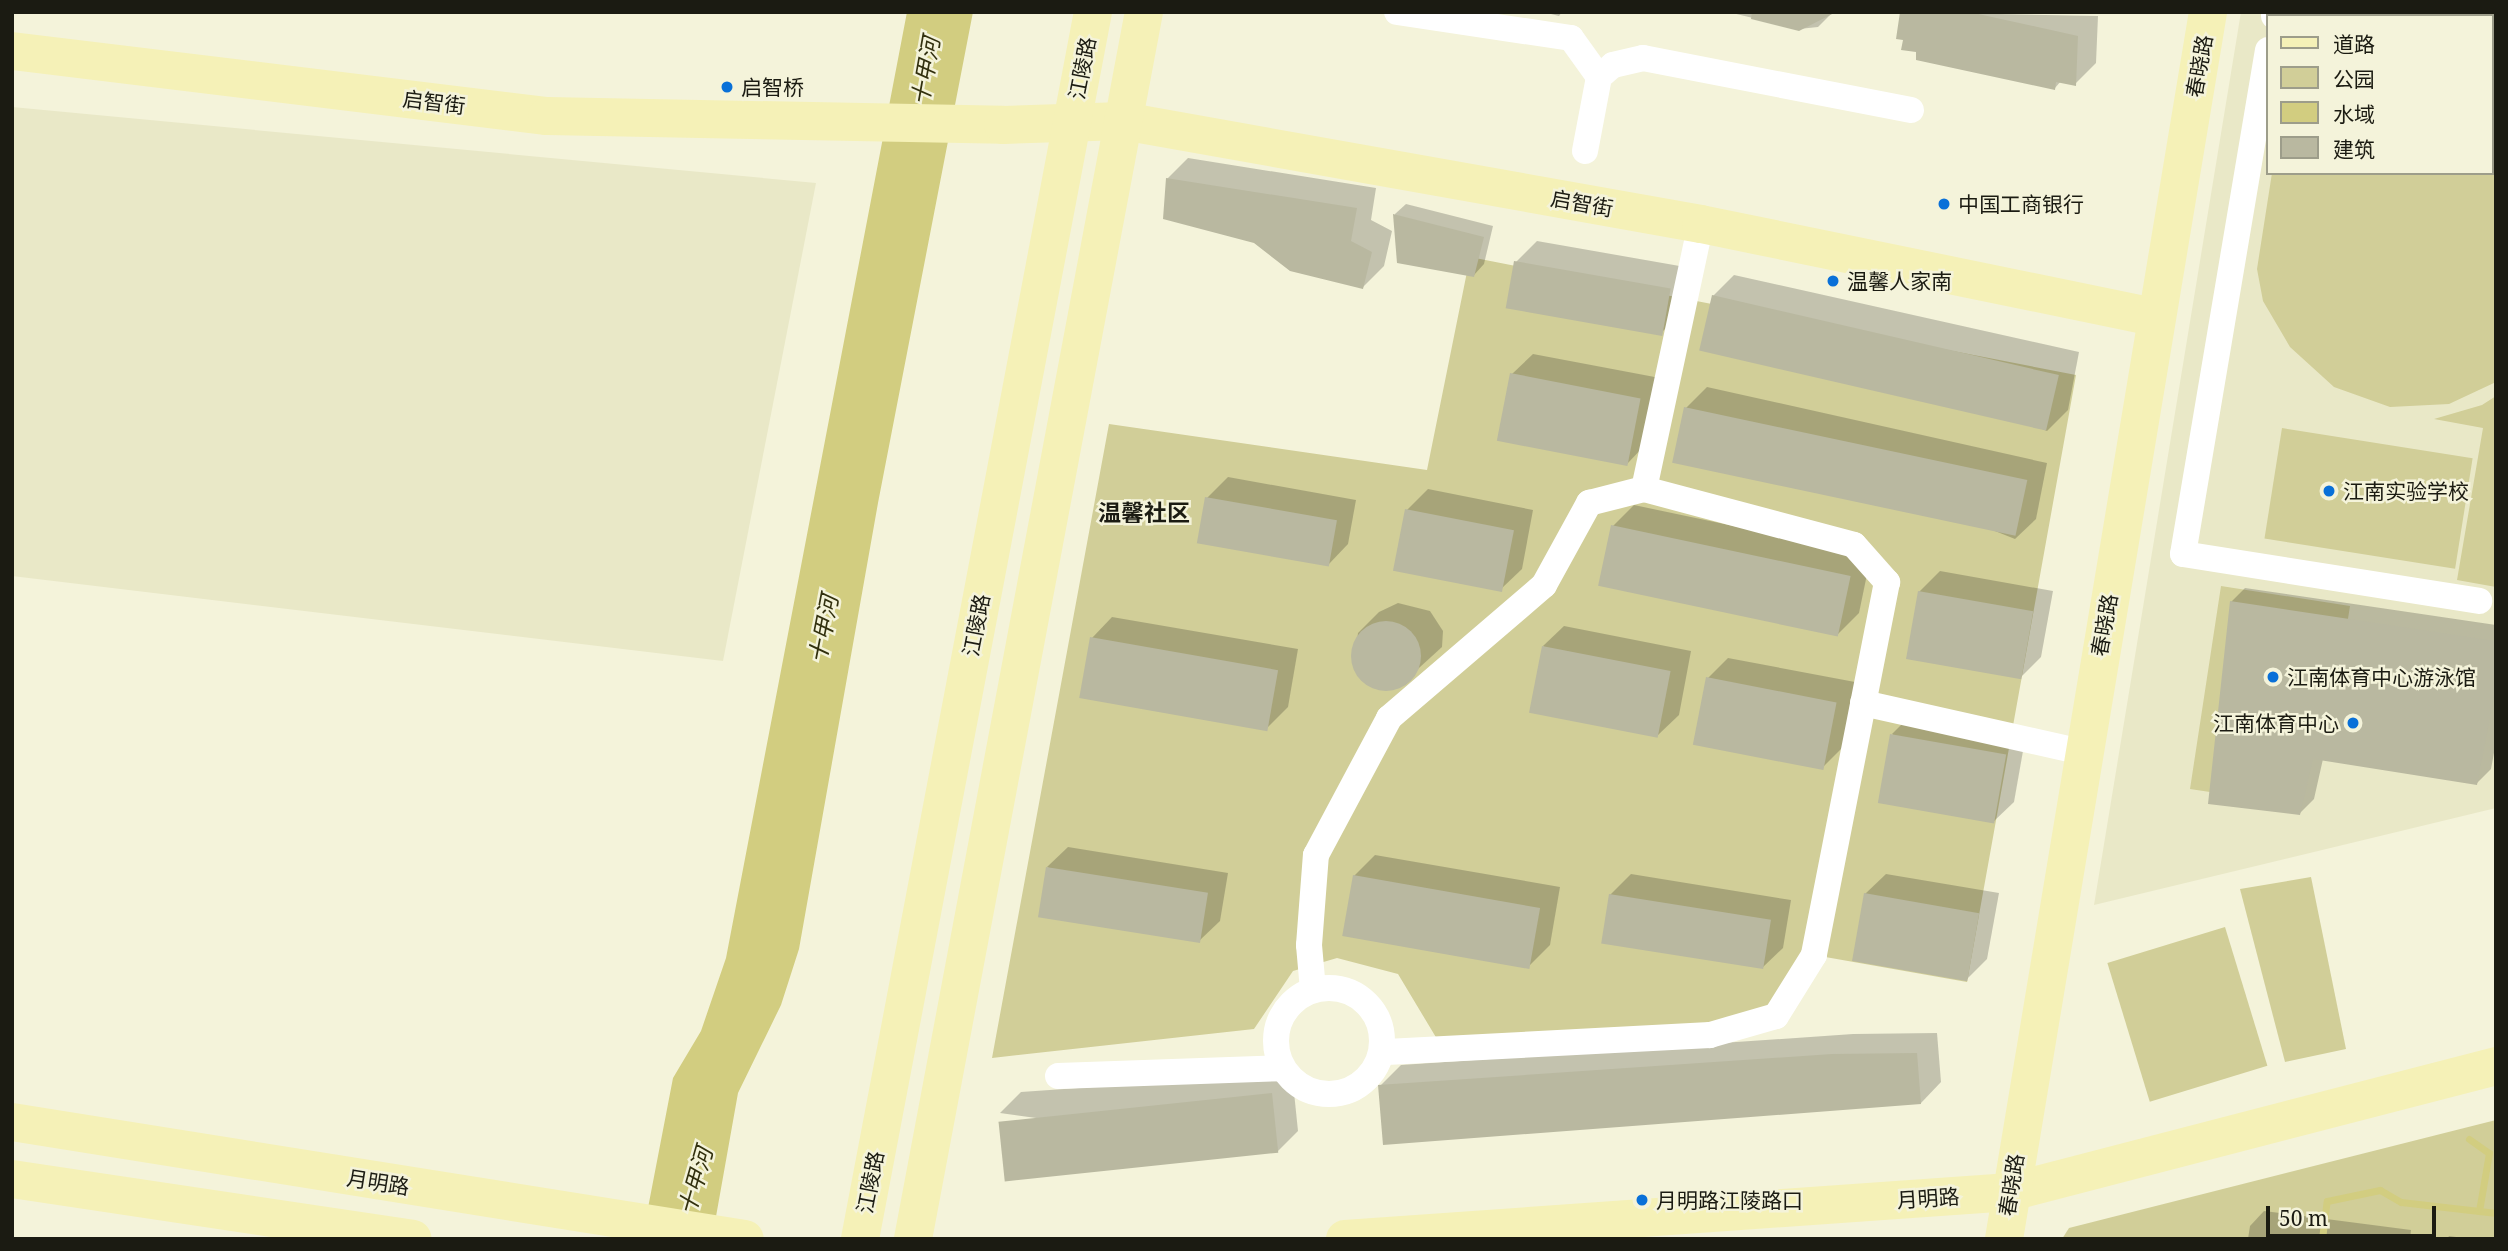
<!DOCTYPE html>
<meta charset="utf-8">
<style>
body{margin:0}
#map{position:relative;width:2508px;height:1251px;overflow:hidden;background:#f4f3da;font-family:"Noto Serif","Noto Sans SC",serif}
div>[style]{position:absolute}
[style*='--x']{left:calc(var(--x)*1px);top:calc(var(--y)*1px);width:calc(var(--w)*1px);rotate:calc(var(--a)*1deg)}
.built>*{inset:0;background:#e9e8c7}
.green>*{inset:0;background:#d1ce98;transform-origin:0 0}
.water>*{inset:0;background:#d2cd80}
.shadow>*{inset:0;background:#0003}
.stream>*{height:7px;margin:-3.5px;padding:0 3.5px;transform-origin:3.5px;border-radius:3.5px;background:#d2cd80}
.building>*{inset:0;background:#b9b8a0;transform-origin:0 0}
.round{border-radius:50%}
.street>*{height:26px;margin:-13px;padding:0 13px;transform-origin:13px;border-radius:13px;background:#fff}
.street>.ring{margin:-13px;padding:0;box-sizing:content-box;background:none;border:26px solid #fff;border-radius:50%}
.secondary>*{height:38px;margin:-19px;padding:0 19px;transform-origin:19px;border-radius:19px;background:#f5f1b7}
.dots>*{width:19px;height:19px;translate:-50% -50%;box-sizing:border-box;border:4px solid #f4f3da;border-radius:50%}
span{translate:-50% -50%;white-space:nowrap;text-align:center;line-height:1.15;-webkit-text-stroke:5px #f4f3da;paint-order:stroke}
.street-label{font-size:21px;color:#1b1b12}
.poi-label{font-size:21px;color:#1b1b12}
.left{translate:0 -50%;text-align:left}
.right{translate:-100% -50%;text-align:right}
.water-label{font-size:23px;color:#32300e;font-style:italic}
.neighbourhood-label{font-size:23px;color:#1b1b12;font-weight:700}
.frame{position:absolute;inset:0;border:14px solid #1b1b12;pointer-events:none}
.legend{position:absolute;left:2266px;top:14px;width:228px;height:161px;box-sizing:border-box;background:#f4f3da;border:2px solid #9d9d8a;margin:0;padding:9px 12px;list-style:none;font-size:21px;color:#1b1b12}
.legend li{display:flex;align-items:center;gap:14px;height:35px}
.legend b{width:35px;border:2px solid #9d9d8a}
.scale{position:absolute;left:2266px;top:1206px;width:170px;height:32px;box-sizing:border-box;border:4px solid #1b1b12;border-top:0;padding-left:9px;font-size:21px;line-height:24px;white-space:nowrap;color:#1b1b12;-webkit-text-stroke:5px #f4f3da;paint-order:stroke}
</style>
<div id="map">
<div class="built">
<div style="clip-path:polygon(evenodd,2241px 12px,2496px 12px,2496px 808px,2094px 905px,2241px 12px,2268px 16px,2492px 16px,2492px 173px,2268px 173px,2268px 16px)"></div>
<div style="clip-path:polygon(12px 107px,816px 183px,723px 661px,12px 576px)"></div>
</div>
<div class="green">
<div style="clip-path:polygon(2299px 12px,2496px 12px,2496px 382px,2449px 404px,2390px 407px,2334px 387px,2290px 347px,2263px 301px,2257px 269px,2272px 173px,2492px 173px,2492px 16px,2298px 16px)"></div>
<div style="clip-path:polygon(1470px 257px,2076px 375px,1967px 982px,1814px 955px,1776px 1016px,1443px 1049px,1398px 974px,1337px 958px,1293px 971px,1254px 1029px,992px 1058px,1109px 424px,1427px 470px)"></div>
<div style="clip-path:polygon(2496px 396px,2496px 587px,2457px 580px,2483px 428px,2434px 419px,2482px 405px)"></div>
<div style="left:2282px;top:428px;width:193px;height:112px;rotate:9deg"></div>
<div style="clip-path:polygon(2221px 586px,2350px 606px,2327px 753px,2292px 747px,2283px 803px,2190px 789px)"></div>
<div style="clip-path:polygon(2311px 877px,2346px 1049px,2285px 1062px,2240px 889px)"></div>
<div style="left:2225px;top:927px;width:145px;height:123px;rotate:73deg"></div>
<div style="clip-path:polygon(2496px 1120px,2496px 1239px,2062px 1239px,2069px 1228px)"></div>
</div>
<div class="water">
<div style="clip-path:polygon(907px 12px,973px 12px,878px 503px,799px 949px,781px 1005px,738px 1093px,712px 1239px,642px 1239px,673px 1078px,701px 1031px,726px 958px)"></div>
</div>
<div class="shadow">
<div style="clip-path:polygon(1543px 12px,1562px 12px,1559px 16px)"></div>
<div style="clip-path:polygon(1728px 12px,1833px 12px,1818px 27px,1799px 29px)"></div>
<div style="clip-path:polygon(1904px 12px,2098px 16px,2096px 63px,2075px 84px,2061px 81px,2055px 88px,1917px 51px)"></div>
<div style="clip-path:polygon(1188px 158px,1376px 188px,1371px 220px,1392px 231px,1384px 266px,1363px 287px,1167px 179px)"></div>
<div style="clip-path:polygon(1406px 204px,1493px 226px,1484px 264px,1474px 275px,1399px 262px,1395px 214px)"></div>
<div style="clip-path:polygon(1537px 241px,1691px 268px,1681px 313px,1660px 334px,1516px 262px)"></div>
<div style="clip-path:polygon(1734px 275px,2079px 352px,2068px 410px,2047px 431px,1713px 296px)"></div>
<div style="clip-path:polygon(1533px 354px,1660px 378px,1647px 443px,1627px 464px,1512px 374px)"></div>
<div style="clip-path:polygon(1707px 387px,2047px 463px,2036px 519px,2015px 539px,1686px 408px)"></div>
<div style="clip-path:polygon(1228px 477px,1356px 500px,1348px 544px,1328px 565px,1207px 498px)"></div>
<div style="clip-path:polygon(1428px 489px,1533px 510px,1522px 569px,1501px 589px,1407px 510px)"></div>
<div style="clip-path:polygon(1634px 505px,1871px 555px,1859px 613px,1838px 634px,1613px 526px)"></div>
<div style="clip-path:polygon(1940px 571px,2053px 591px,2041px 657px,2021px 677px,1919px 592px)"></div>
<div style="clip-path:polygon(2245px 588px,2496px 625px,2496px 742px,2491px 769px,2477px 783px,2323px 759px,2314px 799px,2300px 813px,2231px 602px)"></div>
<div style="clip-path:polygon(1398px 603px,1430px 611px,1443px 631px,1442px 647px,1397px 688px,1374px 686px,1354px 665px,1358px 633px,1379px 612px)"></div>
<div style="clip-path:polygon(1112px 617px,1298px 649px,1288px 707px,1267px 728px,1092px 638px)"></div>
<div style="clip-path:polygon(1564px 626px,1691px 651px,1679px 715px,1658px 735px,1543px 646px)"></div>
<div style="clip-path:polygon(1728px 658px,1855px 682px,1843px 747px,1822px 768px,1708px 678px)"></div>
<div style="clip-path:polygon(1912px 714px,2026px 734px,2014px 802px,1993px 822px,1892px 734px)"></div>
<div style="clip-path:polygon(1068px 847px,1228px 873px,1220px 921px,1199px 941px,1047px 867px)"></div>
<div style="clip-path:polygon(1375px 855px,1560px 887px,1550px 945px,1529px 966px,1354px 876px)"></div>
<div style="clip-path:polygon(1631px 874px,1791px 900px,1783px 948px,1762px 968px,1610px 895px)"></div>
<div style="clip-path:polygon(1886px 874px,1999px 893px,1987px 959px,1966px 980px,1865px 894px)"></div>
<div style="clip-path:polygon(1937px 1033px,1941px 1082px,1921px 1103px,1380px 1086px,1401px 1065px,1853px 1034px)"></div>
<div style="clip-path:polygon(1292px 1073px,1298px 1131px,1278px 1151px,1000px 1113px,1021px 1092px)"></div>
<div style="clip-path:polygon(2264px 1211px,2411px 1230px,2410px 1239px,2248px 1239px,2250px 1226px)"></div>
<div style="clip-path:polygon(2449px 1236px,2471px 1239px,2447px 1239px)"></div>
</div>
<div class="stream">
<div style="--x:2469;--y:1139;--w:24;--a:35"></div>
<div style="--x:2489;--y:1153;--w:59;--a:99.8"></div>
<div style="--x:2322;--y:1239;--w:38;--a:-83"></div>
<div style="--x:2327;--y:1201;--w:54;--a:-11.7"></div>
<div style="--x:2380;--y:1190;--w:24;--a:30"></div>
<div style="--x:2401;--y:1202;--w:96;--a:6.6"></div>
</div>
<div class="building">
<div style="clip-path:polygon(1752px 12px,1836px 12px,1799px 31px,1751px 19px)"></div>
<div style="clip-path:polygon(1900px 12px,1969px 12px,2078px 36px,2076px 86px,2056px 82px,2055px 90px,1916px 60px,1916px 52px,1901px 50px,1903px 40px,1896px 39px)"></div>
<div style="clip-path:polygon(1166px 178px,1357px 208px,1351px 241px,1372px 252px,1363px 289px,1290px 271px,1254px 243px,1163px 219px)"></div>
<div style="clip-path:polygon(1393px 214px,1484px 237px,1474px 277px,1397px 263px)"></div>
<div style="left:1514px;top:261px;width:159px;height:48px;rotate:10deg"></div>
<div style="left:1712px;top:295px;width:356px;height:57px;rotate:13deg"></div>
<div style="left:1510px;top:373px;width:133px;height:69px;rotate:11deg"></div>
<div style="left:1684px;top:407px;width:351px;height:57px;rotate:12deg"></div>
<div style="left:1205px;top:497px;width:134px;height:47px;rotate:10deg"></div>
<div style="left:1405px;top:509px;width:111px;height:63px;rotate:11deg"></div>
<div style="left:1611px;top:525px;width:245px;height:62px;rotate:12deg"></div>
<div style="left:1918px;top:591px;width:117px;height:69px;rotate:10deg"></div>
<div style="clip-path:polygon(2230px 601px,2496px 641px,2496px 687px,2477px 785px,2313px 759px,2300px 815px,2208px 804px)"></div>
<div class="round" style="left:1351px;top:621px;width:70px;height:70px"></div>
<div style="left:1090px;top:637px;width:191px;height:62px;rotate:10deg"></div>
<div style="left:1542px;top:646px;width:131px;height:68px;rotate:11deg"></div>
<div style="left:1706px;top:677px;width:133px;height:69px;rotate:11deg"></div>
<div style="left:1890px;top:734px;width:118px;height:70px;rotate:10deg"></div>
<div style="left:1046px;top:867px;width:164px;height:51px;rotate:9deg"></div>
<div style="left:1353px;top:875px;width:190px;height:62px;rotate:10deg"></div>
<div style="left:1864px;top:893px;width:117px;height:69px;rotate:10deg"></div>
<div style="left:1609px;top:894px;width:164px;height:50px;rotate:9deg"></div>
<div style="clip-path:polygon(1917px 1053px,1921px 1104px,1383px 1145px,1378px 1085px,1832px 1054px)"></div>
<div style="left:1272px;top:1093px;width:60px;height:275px;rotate:84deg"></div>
</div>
<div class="street">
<div style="--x:1397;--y:12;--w:176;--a:8.5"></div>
<div style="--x:1571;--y:38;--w:48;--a:54.3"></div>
<div style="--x:2274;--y:16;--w:4;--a:-76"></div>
<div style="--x:2268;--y:50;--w:511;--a:99.57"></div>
<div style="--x:2183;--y:554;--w:300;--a:9"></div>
<div style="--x:1585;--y:151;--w:75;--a:-79.3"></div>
<div style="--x:1599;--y:77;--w:18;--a:-41"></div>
<div style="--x:1613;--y:65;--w:31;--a:-13"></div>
<div style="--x:1643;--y:58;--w:273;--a:11"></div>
<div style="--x:1644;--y:489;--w:271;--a:-77.9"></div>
<div style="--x:1863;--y:703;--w:225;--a:12.6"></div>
<div class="ring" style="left:1276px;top:988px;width:80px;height:80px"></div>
<div style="--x:1313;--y:990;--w:45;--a:-95.1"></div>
<div style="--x:1309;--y:945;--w:90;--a:-85.6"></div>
<div style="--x:1316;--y:855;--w:155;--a:-61.9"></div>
<div style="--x:1389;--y:718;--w:204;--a:-40.6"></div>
<div style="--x:1544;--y:585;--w:94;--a:-61.2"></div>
<div style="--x:1589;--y:503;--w:57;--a:-14.3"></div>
<div style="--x:1644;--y:489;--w:217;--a:14.9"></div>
<div style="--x:1854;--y:545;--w:50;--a:48.3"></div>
<div style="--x:1887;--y:582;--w:380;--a:101.1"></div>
<div style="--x:1814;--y:955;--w:72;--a:121.9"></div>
<div style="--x:1776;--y:1016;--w:69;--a:163.9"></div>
<div style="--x:1710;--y:1035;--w:329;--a:177"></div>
<div style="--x:1058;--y:1076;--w:225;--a:-2"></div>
</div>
<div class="secondary">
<div style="--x:12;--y:51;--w:539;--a:6.93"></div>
<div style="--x:547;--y:116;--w:456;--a:1.1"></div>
<div style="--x:1003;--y:125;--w:120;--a:-1.9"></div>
<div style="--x:1123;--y:121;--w:587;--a:10.1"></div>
<div style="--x:1701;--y:224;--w:464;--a:11.6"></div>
<div style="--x:12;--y:1122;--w:742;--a:9.07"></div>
<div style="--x:12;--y:1179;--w:405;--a:8.5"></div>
<div style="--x:860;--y:1239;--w:1249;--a:-79.25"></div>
<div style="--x:913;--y:1239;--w:1249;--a:-79.34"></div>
<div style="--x:1345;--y:1239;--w:667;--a:-4.04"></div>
<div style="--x:2010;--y:1192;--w:502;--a:-14.53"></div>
<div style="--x:2004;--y:1239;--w:1244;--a:-80.56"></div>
</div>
<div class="dots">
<div style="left:727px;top:87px;background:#0970d8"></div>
<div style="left:1944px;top:204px;background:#0970d8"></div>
<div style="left:1833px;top:281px;background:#0970d8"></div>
<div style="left:2329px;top:491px;background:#0970d8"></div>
<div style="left:2273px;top:677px;background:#0970d8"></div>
<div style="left:2353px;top:723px;background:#0970d8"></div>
<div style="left:1642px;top:1200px;background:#0970d8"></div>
</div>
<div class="street-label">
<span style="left:2199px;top:66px;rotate:-80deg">春晓路</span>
<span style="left:1082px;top:68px;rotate:-79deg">江陵路</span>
<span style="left:434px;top:102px;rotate:7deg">启智街</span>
<span style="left:1582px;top:203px;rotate:10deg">启智街</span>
<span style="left:976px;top:625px;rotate:-79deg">江陵路</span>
<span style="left:2104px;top:625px;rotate:-80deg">春晓路</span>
<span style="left:378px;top:1182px;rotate:9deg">月明路</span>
<span style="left:870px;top:1182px;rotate:-79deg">江陵路</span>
<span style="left:2011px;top:1185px;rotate:-81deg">春晓路</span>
<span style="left:1928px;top:1198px;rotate:-4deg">月明路</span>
</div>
<div class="poi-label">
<span class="left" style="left:741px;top:87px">启智桥</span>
<span class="left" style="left:1958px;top:204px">中国工商银行</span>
<span class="left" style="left:1847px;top:281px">温馨人家南</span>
<span class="left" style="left:2343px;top:491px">江南实验学校</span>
<span class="left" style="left:2287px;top:677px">江南体育中心游泳馆</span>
<span class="right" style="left:2339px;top:723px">江南体育中心</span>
<span class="left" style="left:1656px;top:1200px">月明路江陵路口</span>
</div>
<div class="water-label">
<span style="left:925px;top:71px;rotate:-80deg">十甲河</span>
<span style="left:823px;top:629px;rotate:-79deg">十甲河</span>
<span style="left:695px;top:1181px;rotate:-74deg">十甲河</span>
</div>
<div class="neighbourhood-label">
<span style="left:1144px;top:512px">温馨社区</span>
</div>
<div class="frame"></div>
<ul class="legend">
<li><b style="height:9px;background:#f5f1b7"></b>道路</li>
<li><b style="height:19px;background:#d1ce98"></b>公园</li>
<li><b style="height:19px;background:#d2cd80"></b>水域</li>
<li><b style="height:19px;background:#b9b8a0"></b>建筑</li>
</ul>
<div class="scale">50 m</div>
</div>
